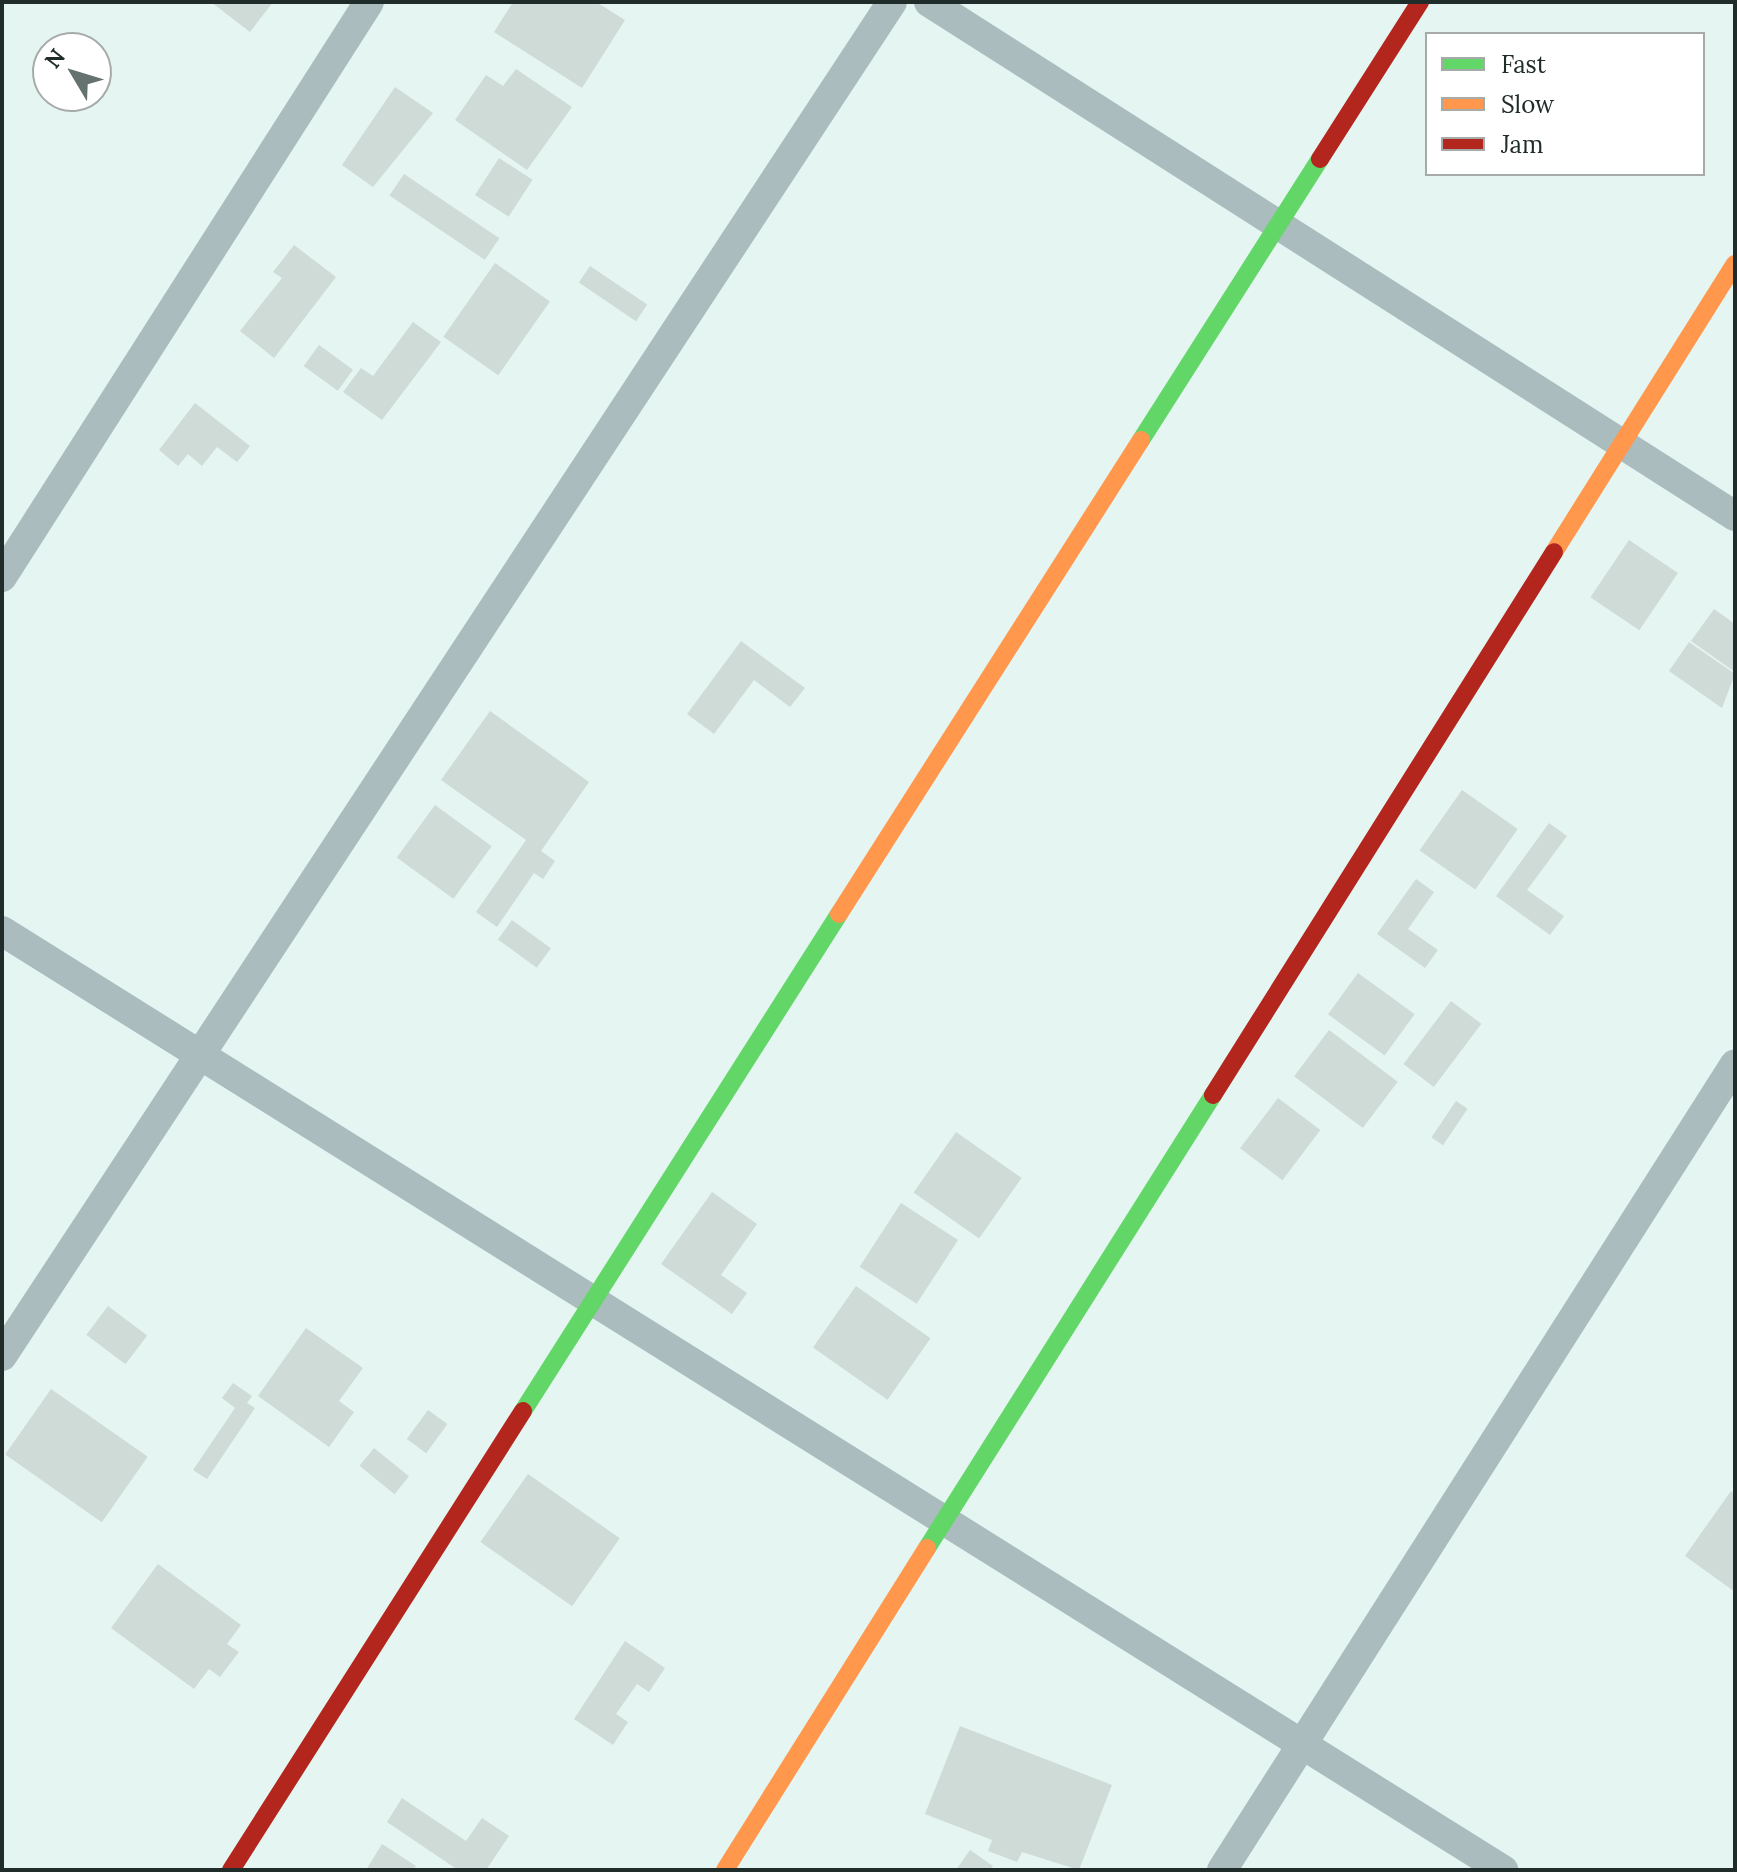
<!DOCTYPE html>
<style>
body{margin:0}
#map{position:relative;width:1737px;height:1872px;overflow:hidden;background:#e4f5f2;font-family:Lora,serif}
div>[style]{position:absolute}
[style*='--x']{left:calc(var(--x)*1px);top:calc(var(--y)*1px);width:calc(var(--w)*1px);rotate:calc(var(--a)*1deg)}
.building>*{inset:0;background:#cfdbd7;transform-origin:0 0}
.street>*{height:30px;margin:-15px;padding:0 15px;transform-origin:15px;border-radius:15px;background:#abbcbf}
.fast>*{height:18px;margin:-9px;padding:0 9px;transform-origin:9px;border-radius:9px;background:#63d668}
.slow>*{height:18px;margin:-9px;padding:0 9px;transform-origin:9px;border-radius:9px;background:#ff974d}
.jam>*{height:18px;margin:-9px;padding:0 9px;transform-origin:9px;border-radius:9px;background:#b3261e}
span{translate:-50% -50%;white-space:nowrap;text-align:center;line-height:1.15;-webkit-text-stroke:6px #fff;paint-order:stroke}
.frame{position:absolute;inset:0;border:4px solid #202c29;pointer-events:none}
.legend{position:absolute;left:1425px;top:32px;width:280px;height:144px;box-sizing:border-box;background:#fff;border:2px solid #a6aba9;margin:0;padding:10px 14px;list-style:none;font-size:24px;color:#202c29}
.legend li{display:flex;align-items:center;gap:16px;height:40px}
.legend b{width:40px;border:2px solid #a6aba9}
.north{position:absolute;left:32px;top:32px;width:80px;height:80px;box-sizing:border-box;background:#fff;border:2px solid #a6aba9;border-radius:50%;rotate:308deg;font-size:22px;font-weight:700;line-height:32px;text-align:center;color:#202c29}
.north::after{content:'';display:block;margin:auto;width:28px;height:36px;background:#65726f;clip-path:polygon(50% 0,100% 100%,50% 72%,0 100%)}
</style>
<div id="map">
<div class="building">
<div style="clip-path:polygon(211px 2px,273px 2px,250px 32px)"></div>
<div style="clip-path:polygon(513px 2px,596px 2px,625px 20px,582px 88px,494px 32px)"></div>
<div style="clip-path:polygon(516px 69px,572px 107px,527px 170px,455px 120px,486px 75px,503px 86px)"></div>
<div style="clip-path:polygon(395px 87px,433px 113px,373px 187px,342px 165px)"></div>
<div style="left:499px;top:158px;width:40px;height:44px;rotate:33deg"></div>
<div style="left:404px;top:174px;width:115px;height:26px;rotate:34deg"></div>
<div style="clip-path:polygon(294px 245px,336px 277px,274px 358px,240px 331px,282px 278px,273px 272px)"></div>
<div style="left:495px;top:263px;width:67px;height:90px;rotate:35deg"></div>
<div style="left:590px;top:266px;width:69px;height:20px;rotate:34deg"></div>
<div style="clip-path:polygon(413px 322px,441px 342px,382px 420px,343px 392px,361px 368px,373px 376px)"></div>
<div style="left:319px;top:345px;width:42px;height:26px;rotate:36deg"></div>
<div style="clip-path:polygon(195px 403px,250px 446px,237px 462px,217px 447px,202px 466px,188px 454px,178px 466px,159px 450px)"></div>
<div style="left:1629px;top:540px;width:59px;height:69px;rotate:34deg"></div>
<div style="clip-path:polygon(1714px 609px,1735px 624px,1735px 672px,1691px 641px)"></div>
<div style="clip-path:polygon(741px 641px,805px 688px,790px 707px,754px 680px,714px 734px,687px 714px)"></div>
<div style="clip-path:polygon(1689px 642px,1735px 674px,1722px 708px,1669px 671px)"></div>
<div style="clip-path:polygon(490px 711px,589px 782px,541px 851px,555px 861px,543px 879px,534px 873px,497px 927px,476px 912px,526px 840px,441px 780px)"></div>
<div style="left:1462px;top:790px;width:68px;height:74px;rotate:35deg"></div>
<div style="left:435px;top:805px;width:70px;height:65px;rotate:36deg"></div>
<div style="clip-path:polygon(1549px 823px,1567px 836px,1527px 890px,1564px 916px,1550px 935px,1496px 896px)"></div>
<div style="clip-path:polygon(1416px 879px,1434px 892px,1408px 929px,1438px 950px,1425px 968px,1377px 934px)"></div>
<div style="left:512px;top:920px;width:48px;height:24px;rotate:36deg"></div>
<div style="left:1358px;top:973px;width:70px;height:51px;rotate:36deg"></div>
<div style="left:1451px;top:1001px;width:38px;height:79px;rotate:37deg"></div>
<div style="left:1329px;top:1030px;width:86px;height:58px;rotate:37deg"></div>
<div style="left:1278px;top:1098px;width:53px;height:63px;rotate:37deg"></div>
<div style="left:1456px;top:1101px;width:14px;height:44px;rotate:34deg"></div>
<div style="left:956px;top:1132px;width:80px;height:74px;rotate:35deg"></div>
<div style="clip-path:polygon(712px 1192px,757px 1224px,721px 1275px,747px 1293px,732px 1314px,661px 1264px)"></div>
<div style="left:901px;top:1203px;width:68px;height:76px;rotate:33deg"></div>
<div style="left:856px;top:1286px;width:91px;height:75px;rotate:35deg"></div>
<div style="left:108px;top:1306px;width:49px;height:36px;rotate:37deg"></div>
<div style="clip-path:polygon(306px 1328px,363px 1368px,339px 1401px,354px 1412px,329px 1447px,258px 1396px)"></div>
<div style="clip-path:polygon(233px 1383px,252px 1396px,247px 1403px,255px 1408px,207px 1479px,193px 1470px,235px 1408px,222px 1398px)"></div>
<div style="left:51px;top:1389px;width:118px;height:80px;rotate:35deg"></div>
<div style="left:428px;top:1410px;width:24px;height:36px;rotate:36deg"></div>
<div style="left:374px;top:1448px;width:45px;height:23px;rotate:39deg"></div>
<div style="left:528px;top:1474px;width:112px;height:83px;rotate:35deg"></div>
<div style="clip-path:polygon(1731px 1491px,1735px 1494px,1735px 1592px,1685px 1556px)"></div>
<div style="clip-path:polygon(158px 1564px,241px 1625px,227px 1644px,239px 1652px,220px 1677px,209px 1669px,194px 1689px,111px 1628px)"></div>
<div style="clip-path:polygon(625px 1641px,665px 1668px,649px 1692px,637px 1684px,616px 1714px,628px 1722px,613px 1745px,574px 1719px)"></div>
<div style="clip-path:polygon(960px 1726px,1112px 1785px,1079px 1870px,1022px 1852px,1017px 1862px,988px 1851px,992px 1840px,925px 1814px)"></div>
<div style="clip-path:polygon(402px 1798px,466px 1841px,482px 1818px,509px 1836px,486px 1870px,458px 1870px,387px 1822px)"></div>
<div style="clip-path:polygon(382px 1844px,416px 1866px,413px 1870px,366px 1870px)"></div>
<div style="clip-path:polygon(970px 1850px,993px 1866px,990px 1870px,956px 1870px)"></div>
</div>
<div class="street">
<div style="--x:929;--y:2;--w:956;--a:32.53"></div>
<div style="--x:2;--y:577;--w:682;--a:-57.45"></div>
<div style="--x:2;--y:931;--w:1771;--a:32.03"></div>
<div style="--x:2;--y:1356;--w:1620;--a:-56.68"></div>
<div style="--x:1222;--y:1870;--w:955;--a:-57.52"></div>
</div>
<div class="fast">
<div style="--x:1141;--y:440;--w:333;--a:-57.5"></div>
<div style="--x:523;--y:1411;--w:589;--a:-57.55"></div>
<div style="--x:927;--y:1548;--w:536;--a:-57.73"></div>
</div>
<div class="slow">
<div style="--x:1554;--y:552;--w:340;--a:-57.9"></div>
<div style="--x:839;--y:914;--w:562;--a:-57.5"></div>
<div style="--x:725;--y:1870;--w:380;--a:-57.9"></div>
</div>
<div class="jam">
<div style="--x:1320;--y:159;--w:186;--a:-57.5"></div>
<div style="--x:1213;--y:1095;--w:641;--a:-57.87"></div>
<div style="--x:231;--y:1870;--w:544;--a:-57.54"></div>
</div>
<div class="frame"></div>
<ul class="legend">
<li><b style="height:10px;background:#63d668"></b>Fast</li>
<li><b style="height:10px;background:#ff974d"></b>Slow</li>
<li><b style="height:10px;background:#b3261e"></b>Jam</li>
</ul>
<div class="north">N</div>
</div>
